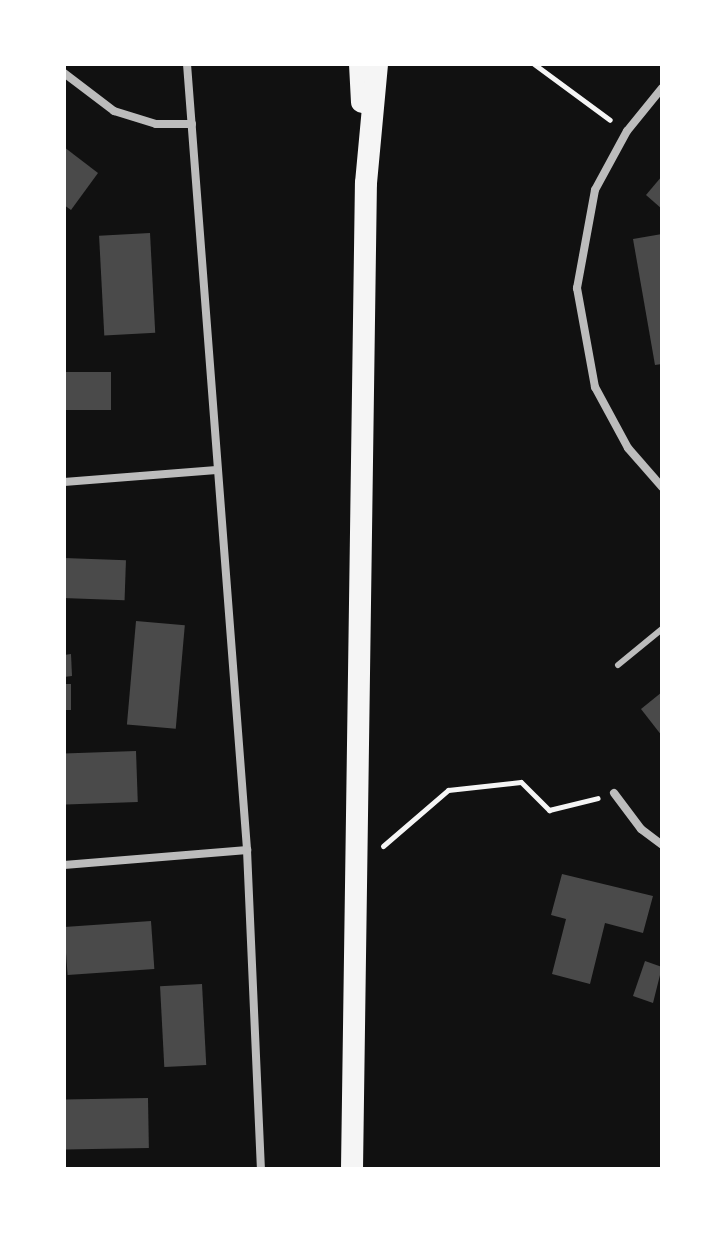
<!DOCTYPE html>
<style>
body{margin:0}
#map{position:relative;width:726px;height:1233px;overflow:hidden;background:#111;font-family:"Archivo Narrow",sans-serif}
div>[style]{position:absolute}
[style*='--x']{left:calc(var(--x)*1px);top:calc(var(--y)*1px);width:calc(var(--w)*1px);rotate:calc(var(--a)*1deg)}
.building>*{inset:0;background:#4a4a4a;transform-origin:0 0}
.path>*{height:5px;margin:-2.5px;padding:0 2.5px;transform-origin:2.5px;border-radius:2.5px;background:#f5f5f5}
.service>*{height:6px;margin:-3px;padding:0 3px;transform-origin:3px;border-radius:3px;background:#bcbcbc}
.minor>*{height:8px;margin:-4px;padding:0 4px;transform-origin:4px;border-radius:4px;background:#bcbcbc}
.trunk>*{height:22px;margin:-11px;padding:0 11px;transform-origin:11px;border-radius:11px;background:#f5f5f5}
span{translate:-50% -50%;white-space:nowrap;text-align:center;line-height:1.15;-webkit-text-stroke:6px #fff;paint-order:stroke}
.frame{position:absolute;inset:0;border:66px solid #fff;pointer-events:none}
</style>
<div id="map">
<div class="building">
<div style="clip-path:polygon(64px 147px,98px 173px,71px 210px,64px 205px)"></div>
<div style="clip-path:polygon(662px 176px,662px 209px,646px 195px)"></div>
<div style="left:150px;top:233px;width:100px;height:51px;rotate:87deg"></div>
<div style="clip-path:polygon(662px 234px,662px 364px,655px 365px,633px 239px)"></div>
<div style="left:64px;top:372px;width:47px;height:38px"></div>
<div style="left:64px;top:558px;width:62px;height:40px;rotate:2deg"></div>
<div style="left:136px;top:621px;width:49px;height:104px;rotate:5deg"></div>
<div style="clip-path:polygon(71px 654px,72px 676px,64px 677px,64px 655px)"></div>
<div style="left:64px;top:684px;width:7px;height:26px"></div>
<div style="clip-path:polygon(662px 692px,662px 736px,641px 709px)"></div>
<div style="left:136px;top:751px;width:51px;height:72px;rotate:88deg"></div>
<div style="clip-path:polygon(562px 874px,653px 896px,643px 933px,605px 923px,590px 984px,552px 974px,566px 919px,551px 915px)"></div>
<div style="left:151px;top:921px;width:48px;height:87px;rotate:86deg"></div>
<div style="clip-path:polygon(645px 961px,662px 967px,653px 1003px,633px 996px)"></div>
<div style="left:202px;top:984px;width:81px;height:42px;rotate:87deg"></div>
<div style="left:148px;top:1098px;width:50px;height:84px;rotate:89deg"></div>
</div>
<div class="path">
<div style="--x:534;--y:64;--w:94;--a:36.4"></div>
<div style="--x:383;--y:846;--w:86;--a:-40.7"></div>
<div style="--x:448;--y:790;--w:73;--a:-6.3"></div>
<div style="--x:521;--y:782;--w:40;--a:45"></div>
<div style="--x:549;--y:810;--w:50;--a:-13.8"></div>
</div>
<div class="service">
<div style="--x:618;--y:665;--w:57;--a:-39.3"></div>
</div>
<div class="minor">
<div style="--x:187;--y:64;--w:788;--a:85.63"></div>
<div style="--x:247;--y:850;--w:319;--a:87.5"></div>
<div style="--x:64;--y:73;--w:63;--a:37.2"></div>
<div style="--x:114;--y:111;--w:44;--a:17.2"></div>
<div style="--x:156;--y:124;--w:36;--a:0"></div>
<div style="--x:662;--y:88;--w:55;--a:129.1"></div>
<div style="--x:627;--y:131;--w:67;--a:118.5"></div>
<div style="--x:595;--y:190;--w:100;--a:100.4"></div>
<div style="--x:577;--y:288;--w:101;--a:79.7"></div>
<div style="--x:595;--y:387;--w:69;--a:61.6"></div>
<div style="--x:628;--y:448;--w:52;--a:48.9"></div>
<div style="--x:64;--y:482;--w:153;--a:-4.5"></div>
<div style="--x:614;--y:793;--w:45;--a:53.1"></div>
<div style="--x:641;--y:829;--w:26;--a:37"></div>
<div style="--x:64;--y:865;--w:184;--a:-4.7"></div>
</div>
<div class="trunk">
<div style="--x:360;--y:64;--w:38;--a:87"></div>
<div style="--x:352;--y:1169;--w:986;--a:-89.19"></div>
<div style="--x:366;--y:183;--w:120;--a:-84.7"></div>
</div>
<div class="frame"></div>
</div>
